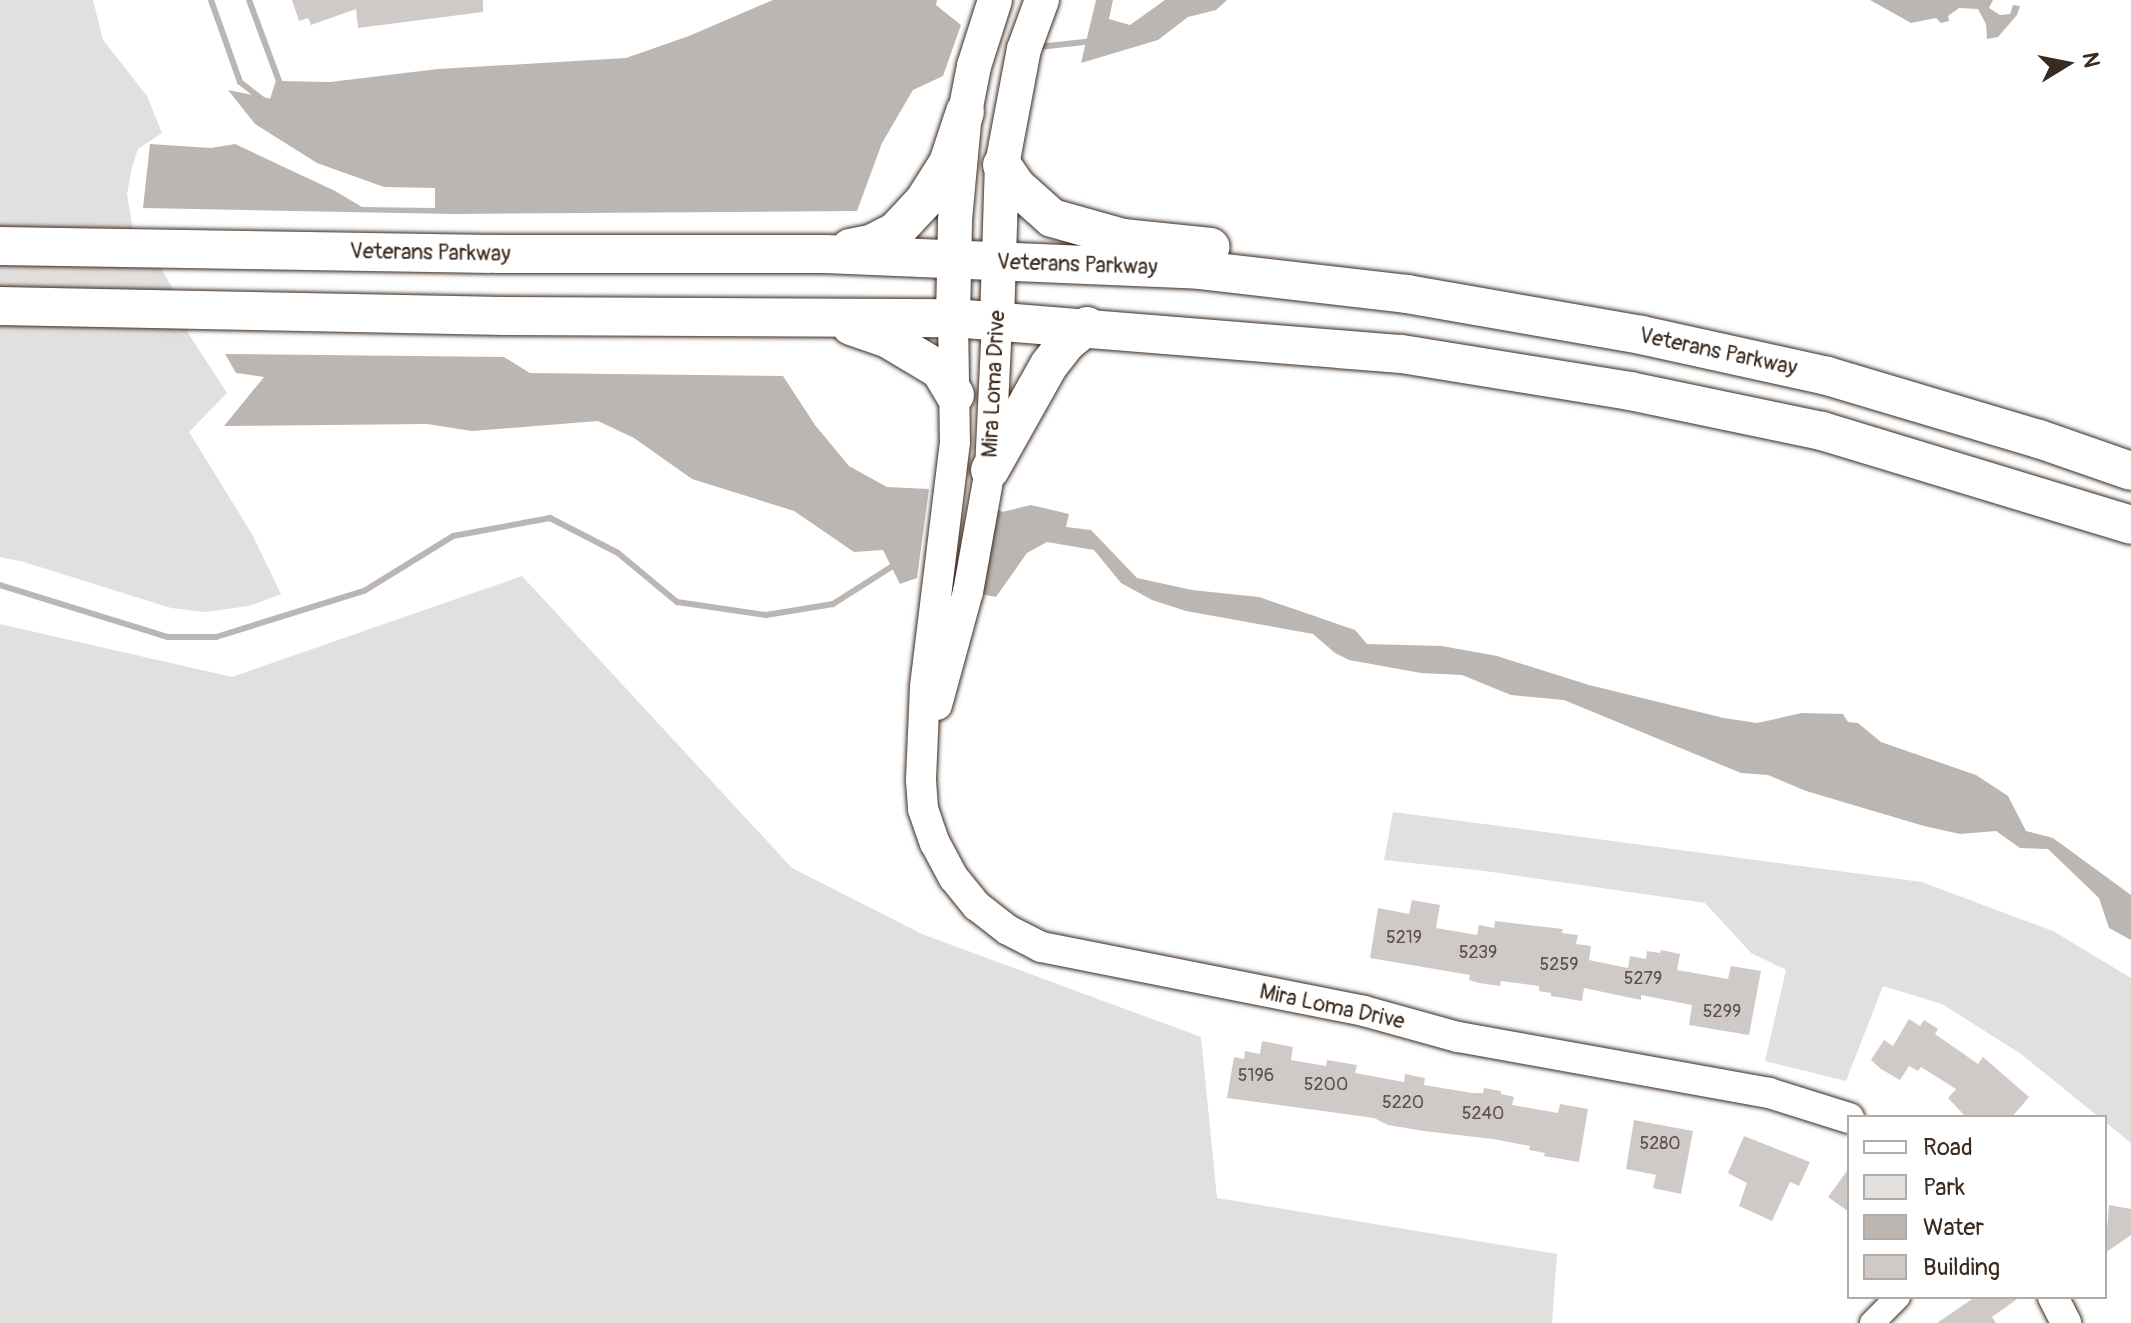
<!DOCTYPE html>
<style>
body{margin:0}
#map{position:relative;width:2131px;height:1323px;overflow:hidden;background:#fff;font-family:Pangolin,sans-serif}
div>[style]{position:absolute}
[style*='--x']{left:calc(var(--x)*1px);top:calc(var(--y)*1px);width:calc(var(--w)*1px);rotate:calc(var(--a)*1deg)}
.green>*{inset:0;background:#e2e0de}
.water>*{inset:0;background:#bcb6b3}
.stream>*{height:6px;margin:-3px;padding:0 3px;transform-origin:3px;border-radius:3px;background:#bcb6b3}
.building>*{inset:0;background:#cfcac7}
.roads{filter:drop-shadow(0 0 2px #3b2a1e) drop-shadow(0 0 2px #3b2a1e)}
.minor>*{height:24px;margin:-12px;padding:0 12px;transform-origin:12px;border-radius:12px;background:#fff}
.tertiary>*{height:30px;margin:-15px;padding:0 15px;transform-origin:15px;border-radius:15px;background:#fff}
.secondary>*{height:34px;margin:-17px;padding:0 17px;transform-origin:17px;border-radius:17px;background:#fff}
.primary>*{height:38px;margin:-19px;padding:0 19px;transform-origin:19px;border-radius:19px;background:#fff}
span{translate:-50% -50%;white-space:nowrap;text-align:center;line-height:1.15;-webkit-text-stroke:6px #fff;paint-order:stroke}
.number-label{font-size:18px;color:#605248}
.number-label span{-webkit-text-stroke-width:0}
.street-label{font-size:22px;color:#3b2a1e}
.legend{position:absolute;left:1847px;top:1115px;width:260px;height:184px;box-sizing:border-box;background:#fff;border:2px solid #b1aaa5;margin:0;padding:10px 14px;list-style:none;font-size:24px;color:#3b2a1e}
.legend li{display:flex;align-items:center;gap:16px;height:40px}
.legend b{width:40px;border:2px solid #b1aaa5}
.north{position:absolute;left:2027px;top:24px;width:80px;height:80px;-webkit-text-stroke:6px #fff;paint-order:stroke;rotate:80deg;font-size:22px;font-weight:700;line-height:32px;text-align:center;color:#3b2a1e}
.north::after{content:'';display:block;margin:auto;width:28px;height:36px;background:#3b2a1e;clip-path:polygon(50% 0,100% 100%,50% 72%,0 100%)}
</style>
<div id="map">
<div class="green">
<div style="clip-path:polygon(0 0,93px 0,103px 40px,147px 96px,162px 133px,138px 149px,132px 167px,127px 194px,133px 230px,160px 266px,178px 298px,188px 333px,227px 393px,189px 432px,252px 534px,281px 594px,249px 606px,205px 612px,171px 608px,24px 562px,0 557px)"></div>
<div style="clip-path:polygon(522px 576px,792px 868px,922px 934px,1201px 1037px,1217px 1198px,1557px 1254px,1552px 1323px,0 1323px,0 624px,232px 677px)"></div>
<div style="clip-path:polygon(1393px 812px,1922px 882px,2053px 931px,2131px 978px,2131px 1143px,2105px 1122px,2105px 1117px,2099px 1117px,2021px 1054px,1942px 1004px,1883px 986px,1846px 1081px,1765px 1061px,1786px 970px,1751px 953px,1705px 903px,1485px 871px,1384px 860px)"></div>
</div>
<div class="water">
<div style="clip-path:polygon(773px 0,937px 0,936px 5px,961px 25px,943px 76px,913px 90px,882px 143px,857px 211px,454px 214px,143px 208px,150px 144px,211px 148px,235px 144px,335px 191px,362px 207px,435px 208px,435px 188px,384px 187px,317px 163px,255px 124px,228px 90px,272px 99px,279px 81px,330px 82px,438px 69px,626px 58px,689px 36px)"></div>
<div style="clip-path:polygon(1096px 0,1113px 0,1109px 19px,1130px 25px,1165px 0,1227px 0,1216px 10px,1188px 17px,1158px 40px,1081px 63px)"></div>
<div style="clip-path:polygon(1870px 0,1993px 0,1989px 8px,2000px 15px,2010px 14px,2013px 5px,2020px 6px,2017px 15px,1998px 37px,1987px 39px,1986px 24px,1978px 9px,1959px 8px,1948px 16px,1949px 21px,1941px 23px,1936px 18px,1911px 23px)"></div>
<div style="clip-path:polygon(225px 354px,504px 357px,530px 373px,783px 376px,815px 425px,849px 466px,887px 487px,929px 489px,917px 578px,900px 584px,883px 550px,854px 552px,794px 511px,692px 479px,634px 438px,598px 421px,472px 431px,427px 424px,224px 426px,264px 377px,236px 373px)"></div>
<div style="clip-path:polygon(975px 495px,1002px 512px,1031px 505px,1069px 514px,1066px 527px,1091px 530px,1137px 578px,1192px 590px,1259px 597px,1355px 630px,1367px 644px,1442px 646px,1497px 656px,1589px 685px,1724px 718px,1757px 723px,1802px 713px,1843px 714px,1848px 722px,1858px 723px,1881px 742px,1976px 775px,2008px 796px,2026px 831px,2053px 838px,2131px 895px,2131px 940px,2109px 928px,2099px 898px,2048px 849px,2020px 848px,1996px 831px,1960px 834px,1924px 826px,1806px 791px,1768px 775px,1741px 773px,1564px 700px,1511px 695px,1462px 675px,1421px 673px,1349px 660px,1335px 653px,1313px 634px,1186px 611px,1152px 600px,1121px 583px,1094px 550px,1047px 542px,1027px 553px,996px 597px,961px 590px)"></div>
</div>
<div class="stream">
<div style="--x:211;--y:0;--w:87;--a:70.5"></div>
<div style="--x:240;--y:82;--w:29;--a:38"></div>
<div style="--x:249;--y:0;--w:86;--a:69.7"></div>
<div style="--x:279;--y:81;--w:19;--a:108"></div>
<div style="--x:1038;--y:47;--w:56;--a:-6.1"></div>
<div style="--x:0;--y:585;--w:176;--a:17.2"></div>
<div style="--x:168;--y:637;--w:48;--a:0"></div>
<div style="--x:216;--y:637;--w:155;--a:-17.3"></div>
<div style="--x:364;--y:591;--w:105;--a:-31.7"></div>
<div style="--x:453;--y:536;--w:99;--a:-10.5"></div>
<div style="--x:550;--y:518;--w:76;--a:27.2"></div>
<div style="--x:618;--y:553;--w:77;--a:39.7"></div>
<div style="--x:677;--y:602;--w:90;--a:8.3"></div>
<div style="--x:766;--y:615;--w:68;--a:-9.3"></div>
<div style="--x:833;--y:604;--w:75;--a:-32.4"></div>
</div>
<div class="building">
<div style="clip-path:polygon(292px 0,483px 0,483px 12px,358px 28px,356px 9px,311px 25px,308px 18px,299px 21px)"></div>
<div style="clip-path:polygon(1412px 900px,1440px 905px,1436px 928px,1477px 935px,1479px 925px,1494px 928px,1495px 921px,1563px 929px,1562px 933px,1578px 935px,1576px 944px,1591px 946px,1589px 960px,1628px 968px,1630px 956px,1646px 959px,1647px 951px,1660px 953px,1661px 950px,1680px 954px,1677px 970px,1728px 979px,1731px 966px,1761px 971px,1749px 1035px,1689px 1025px,1692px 1005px,1641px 995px,1641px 1000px,1584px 988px,1582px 1001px,1551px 996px,1551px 993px,1539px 991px,1539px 986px,1501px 981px,1500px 986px,1479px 983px,1469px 980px,1470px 975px,1370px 958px,1378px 908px,1409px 914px)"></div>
<div style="clip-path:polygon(1909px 1019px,1920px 1026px,1924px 1020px,1938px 1029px,1935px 1034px,1978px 1064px,1983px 1057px,2029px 1097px,2012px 1117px,1966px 1117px,1948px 1098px,1956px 1089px,1921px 1067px,1918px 1071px,1909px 1066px,1900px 1080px,1881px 1069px,1871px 1060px,1884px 1040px,1893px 1046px)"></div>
<div style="clip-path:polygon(1262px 1041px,1293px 1047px,1291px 1060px,1326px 1066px,1327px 1060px,1357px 1065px,1355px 1073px,1404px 1082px,1405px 1074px,1425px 1078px,1424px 1085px,1472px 1093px,1483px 1093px,1484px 1088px,1501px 1091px,1501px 1094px,1514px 1097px,1512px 1105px,1558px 1113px,1560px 1104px,1588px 1109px,1579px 1162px,1544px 1156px,1545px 1153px,1529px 1150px,1530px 1146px,1493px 1139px,1424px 1131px,1388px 1125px,1374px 1118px,1227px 1098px,1234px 1057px,1244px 1059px,1245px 1051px,1260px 1054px)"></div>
<div style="clip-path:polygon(1634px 1120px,1693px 1131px,1681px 1194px,1653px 1188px,1656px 1175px,1626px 1169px)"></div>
<div style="clip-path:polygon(1744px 1136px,1810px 1162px,1799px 1186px,1790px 1182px,1772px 1221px,1739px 1206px,1747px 1183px,1728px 1173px)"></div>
<div style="clip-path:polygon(1849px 1168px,1849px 1212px,1828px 1197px)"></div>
<div style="clip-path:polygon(2109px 1205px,2131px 1209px,2131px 1235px,2105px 1253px)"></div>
<div style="clip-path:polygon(1975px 1297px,2020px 1297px,1992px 1317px,1996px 1323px,1937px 1323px)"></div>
</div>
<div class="roads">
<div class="minor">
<div style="--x:1872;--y:1323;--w:37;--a:-45"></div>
</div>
<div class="tertiary">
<div style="--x:953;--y:318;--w:124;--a:89.1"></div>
<div style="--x:955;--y:442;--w:247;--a:97"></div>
<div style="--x:925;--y:687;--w:93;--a:92.5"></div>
<div style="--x:921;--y:780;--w:29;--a:86"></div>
<div style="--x:923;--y:809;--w:36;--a:71"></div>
<div style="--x:935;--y:843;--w:40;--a:62"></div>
<div style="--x:954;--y:878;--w:36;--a:51"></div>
<div style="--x:977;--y:906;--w:39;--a:38"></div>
<div style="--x:1008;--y:930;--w:37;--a:27"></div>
<div style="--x:1041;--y:947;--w:329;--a:11.2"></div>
<div style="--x:1364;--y:1011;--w:98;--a:15.5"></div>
<div style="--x:1458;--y:1037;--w:316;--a:10.2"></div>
<div style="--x:1769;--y:1093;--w:84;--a:17.4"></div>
<div style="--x:937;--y:705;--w:117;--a:-74.7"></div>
<div style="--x:968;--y:592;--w:124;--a:-79.8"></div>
<div style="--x:990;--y:470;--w:149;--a:-87.3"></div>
<div style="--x:2053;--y:1297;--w:29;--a:63"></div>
</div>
<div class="secondary">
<div style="--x:953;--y:318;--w:98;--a:-88.8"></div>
<div style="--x:955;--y:220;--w:108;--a:-84.7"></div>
<div style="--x:965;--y:112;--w:47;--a:-78.9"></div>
<div style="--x:974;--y:66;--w:69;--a:-72.3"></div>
<div style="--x:997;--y:321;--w:156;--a:-88.2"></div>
<div style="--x:1002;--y:165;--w:118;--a:-79.3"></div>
<div style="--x:1024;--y:49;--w:52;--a:-69.8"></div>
</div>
<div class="primary">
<div style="--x:1002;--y:165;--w:25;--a:56"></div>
<div style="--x:1016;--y:186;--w:48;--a:41.6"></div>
<div style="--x:1052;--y:218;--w:74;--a:15.7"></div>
<div style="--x:1123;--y:238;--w:88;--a:5.8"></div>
<div style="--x:0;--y:246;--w:500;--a:0.92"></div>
<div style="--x:500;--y:254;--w:325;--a:0"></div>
<div style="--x:825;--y:254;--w:375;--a:2.4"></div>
<div style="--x:1200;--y:270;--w:208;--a:6.6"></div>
<div style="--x:1407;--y:294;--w:238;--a:9.9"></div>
<div style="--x:1641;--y:335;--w:190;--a:12.4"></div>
<div style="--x:1827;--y:376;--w:221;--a:16.6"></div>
<div style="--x:2039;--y:439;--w:97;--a:19.2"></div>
<div style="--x:850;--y:248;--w:21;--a:-11"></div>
<div style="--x:871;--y:244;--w:28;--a:-27"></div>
<div style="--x:896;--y:231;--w:41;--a:-47"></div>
<div style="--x:924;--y:201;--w:45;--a:-57.7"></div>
<div style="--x:948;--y:163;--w:54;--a:-71.6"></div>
<div style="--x:0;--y:306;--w:504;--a:1.14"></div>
<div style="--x:504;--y:316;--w:449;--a:0.3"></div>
<div style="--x:953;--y:318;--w:450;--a:4.6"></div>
<div style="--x:1402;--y:354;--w:231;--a:9.2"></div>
<div style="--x:1630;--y:391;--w:196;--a:11.8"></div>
<div style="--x:1822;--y:431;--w:323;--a:16.9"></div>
<div style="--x:851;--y:326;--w:39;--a:19"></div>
<div style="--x:888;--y:339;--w:61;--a:30.8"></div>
<div style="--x:940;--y:370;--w:29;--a:59"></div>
<div style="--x:990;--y:470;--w:120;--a:-60.7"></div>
<div style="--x:1049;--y:365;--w:28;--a:-52"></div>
<div style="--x:1066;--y:343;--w:27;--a:-39"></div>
</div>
</div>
<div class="number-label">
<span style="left:1404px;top:938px">5219</span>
<span style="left:1478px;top:953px">5239</span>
<span style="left:1559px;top:965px">5259</span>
<span style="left:1643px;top:979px">5279</span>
<span style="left:1722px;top:1012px">5299</span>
<span style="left:1256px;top:1076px">5196</span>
<span style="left:1326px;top:1085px">5200</span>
<span style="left:1403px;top:1103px">5220</span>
<span style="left:1483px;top:1114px">5240</span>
<span style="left:1660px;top:1144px">5280</span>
</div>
<div class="street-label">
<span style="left:430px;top:253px;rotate:1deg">Veterans Parkway</span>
<span style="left:1077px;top:265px;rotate:2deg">Veterans Parkway</span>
<span style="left:1718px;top:352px;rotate:12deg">Veterans Parkway</span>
<span style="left:994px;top:384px;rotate:-87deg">Mira Loma Drive</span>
<span style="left:1332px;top:1007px;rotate:12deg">Mira Loma Drive</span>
</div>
<ul class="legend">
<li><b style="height:10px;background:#fff"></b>Road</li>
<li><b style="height:22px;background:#e2e0de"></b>Park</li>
<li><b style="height:22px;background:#bcb6b3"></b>Water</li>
<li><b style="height:22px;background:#cfcac7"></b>Building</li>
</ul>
<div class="north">N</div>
</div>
